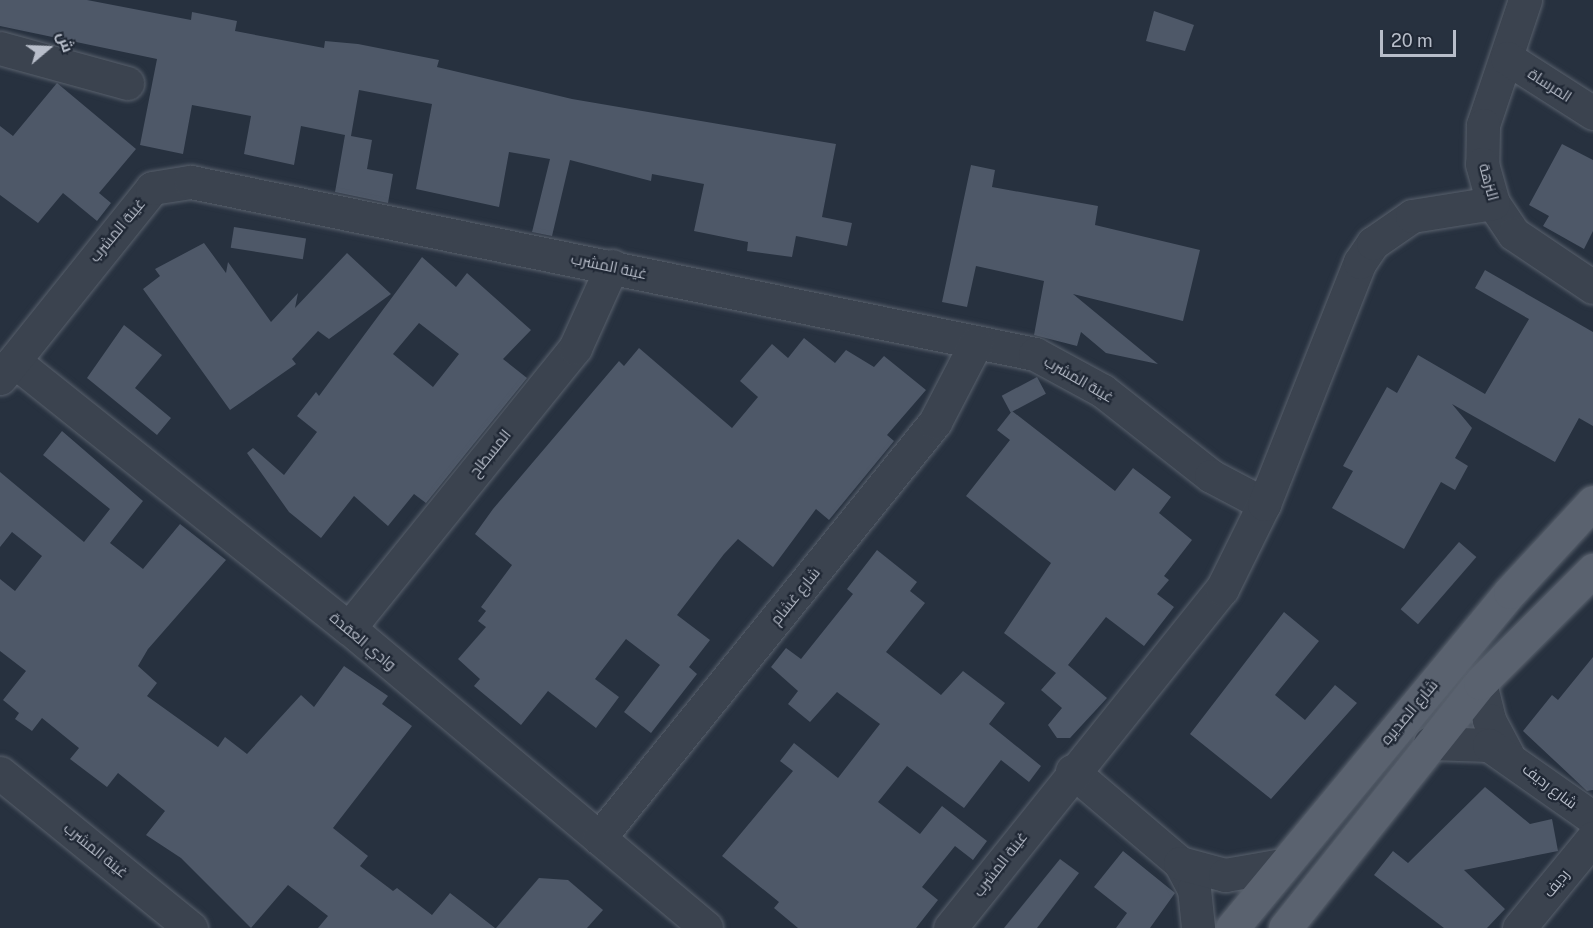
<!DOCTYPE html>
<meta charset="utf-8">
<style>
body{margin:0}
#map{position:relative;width:1593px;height:928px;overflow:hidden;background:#27313f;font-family:"Public Sans",Cairo,sans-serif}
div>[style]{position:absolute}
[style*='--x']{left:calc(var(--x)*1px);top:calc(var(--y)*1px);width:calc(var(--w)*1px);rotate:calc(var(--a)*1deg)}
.building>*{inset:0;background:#4e5868;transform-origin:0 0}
.roads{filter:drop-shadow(0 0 2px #59616d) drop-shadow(0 0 2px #59616d)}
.minor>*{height:33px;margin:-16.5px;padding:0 16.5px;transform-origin:16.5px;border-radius:16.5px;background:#3b434f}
.major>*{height:33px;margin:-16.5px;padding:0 16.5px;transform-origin:16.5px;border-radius:16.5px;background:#5a626f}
span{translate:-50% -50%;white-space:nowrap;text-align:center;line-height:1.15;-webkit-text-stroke:4.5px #202835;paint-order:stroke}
.street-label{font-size:15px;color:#b8beca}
.north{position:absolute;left:18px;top:18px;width:60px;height:60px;-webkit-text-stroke:4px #202835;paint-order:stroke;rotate:71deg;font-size:16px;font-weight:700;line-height:24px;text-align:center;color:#b8beca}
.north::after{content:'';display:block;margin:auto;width:21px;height:27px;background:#b8beca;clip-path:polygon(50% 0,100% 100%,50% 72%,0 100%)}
.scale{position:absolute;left:1380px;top:30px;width:76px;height:27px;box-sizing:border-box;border:3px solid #b8beca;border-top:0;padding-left:8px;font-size:18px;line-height:21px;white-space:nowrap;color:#b8beca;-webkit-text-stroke:4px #202835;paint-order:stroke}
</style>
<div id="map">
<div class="building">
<div style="clip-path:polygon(0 0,87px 0,191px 20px,192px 12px,237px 21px,235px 31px,324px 48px,325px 41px,358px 44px,439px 60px,437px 67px,572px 99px,836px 144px,822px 217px,852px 223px,847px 246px,796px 236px,792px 257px,747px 251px,748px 242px,694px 231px,704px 184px,652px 174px,651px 181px,570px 160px,552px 236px,532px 232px,550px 159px,509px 152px,499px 207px,416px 189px,432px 104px,359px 90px,351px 136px,372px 140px,367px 169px,393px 174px,388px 203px,335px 192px,345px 135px,301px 126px,294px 165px,244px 154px,251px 116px,192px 105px,183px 154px,140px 145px,157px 59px,0 26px)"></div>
<div style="clip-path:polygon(1154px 11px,1194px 25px,1185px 51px,1146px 41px)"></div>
<div style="clip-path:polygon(57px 83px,136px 149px,99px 193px,111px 203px,97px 221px,63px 193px,38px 223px,0 195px,0 126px,13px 136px)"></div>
<div style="clip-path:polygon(1562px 144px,1593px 160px,1593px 231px,1584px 249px,1543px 226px,1549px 216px,1529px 205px)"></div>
<div style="clip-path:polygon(971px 165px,995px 170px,992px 187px,1098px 206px,1095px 225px,1200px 250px,1183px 321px,1073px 294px,1158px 364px,1106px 353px,1081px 332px,1077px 346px,1034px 335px,1044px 281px,976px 266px,967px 307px,942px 302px)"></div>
<div style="left:234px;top:227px;width:73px;height:21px;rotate:9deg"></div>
<div style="clip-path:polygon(204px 243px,226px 273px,228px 262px,271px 322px,298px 293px,295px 308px,347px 253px,391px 294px,329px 339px,318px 331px,292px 359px,296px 364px,230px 410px,143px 289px,160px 276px,155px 269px)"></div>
<div style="clip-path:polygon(evenodd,422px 257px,456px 287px,467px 273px,531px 330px,503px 359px,527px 378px,426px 503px,414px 494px,388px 526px,354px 496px,321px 538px,289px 512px,247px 453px,253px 448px,284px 475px,317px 432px,297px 416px,316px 392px,319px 396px,422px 257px,419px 323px,459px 354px,433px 387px,393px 354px,419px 323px)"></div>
<div style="clip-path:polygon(1485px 270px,1593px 332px,1593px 426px,1579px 418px,1555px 462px,1452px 404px,1472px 428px,1455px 458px,1468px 466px,1455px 490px,1441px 482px,1404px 549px,1332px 508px,1353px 471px,1343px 466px,1387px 387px,1397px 393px,1418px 355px,1485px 394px,1529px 319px,1475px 288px)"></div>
<div style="clip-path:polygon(124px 325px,162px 355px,135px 388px,171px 418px,157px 435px,87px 378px)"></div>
<div style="clip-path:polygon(804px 338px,835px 363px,846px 350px,874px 367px,884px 356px,926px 390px,887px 435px,894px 441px,829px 520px,816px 509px,773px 567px,738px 539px,724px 554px,677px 615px,710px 640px,689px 667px,697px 674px,651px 733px,624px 712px,660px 665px,626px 639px,595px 679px,619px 697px,596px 728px,548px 691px,521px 725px,474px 686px,480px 679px,458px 659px,486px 627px,478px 621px,486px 611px,481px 607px,512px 565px,475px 534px,493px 509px,619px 361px,624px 366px,639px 348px,732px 428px,758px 397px,740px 381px,772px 344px,788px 358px)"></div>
<div style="left:1037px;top:377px;width:19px;height:40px;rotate:62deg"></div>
<div style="clip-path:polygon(1012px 411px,1115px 491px,1133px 468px,1171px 497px,1159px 513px,1192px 540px,1164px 576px,1169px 580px,1157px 594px,1174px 607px,1144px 646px,1106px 617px,1068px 665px,1107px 698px,1070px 738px,1057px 738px,1048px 725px,1062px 708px,1041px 690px,1056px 673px,1004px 633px,1051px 563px,966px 496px,1010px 440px,997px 430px)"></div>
<div style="clip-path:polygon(62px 431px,143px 501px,110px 543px,143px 569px,180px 524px,226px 560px,148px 649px,138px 666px,157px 683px,147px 696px,218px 747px,225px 737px,247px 754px,301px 695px,314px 707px,344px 666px,388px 696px,382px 704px,412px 726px,333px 828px,368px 856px,360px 866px,393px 891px,397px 888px,432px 915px,450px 893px,495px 928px,318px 928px,328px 916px,288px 885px,251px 928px,181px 858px,146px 835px,165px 811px,118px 773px,107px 787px,70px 759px,79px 748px,42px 718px,32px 731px,15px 719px,19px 713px,3px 700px,26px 671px,0 651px,0 579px,15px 591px,42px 556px,12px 532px,0 547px,0 472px,84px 542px,110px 509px,43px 455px)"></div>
<div style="left:1459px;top:542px;width:23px;height:89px;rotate:41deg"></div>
<div style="clip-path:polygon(877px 550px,917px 582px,910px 591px,925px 603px,886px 652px,941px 695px,963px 671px,1005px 703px,989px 724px,1041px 766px,1029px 782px,1001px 760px,964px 808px,907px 766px,878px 802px,920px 834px,942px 806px,987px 841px,973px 860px,955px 846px,922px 887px,938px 900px,916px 928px,798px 928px,774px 908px,779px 902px,722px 856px,793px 771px,780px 761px,794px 743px,838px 778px,880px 724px,837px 692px,810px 722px,788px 704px,798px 691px,771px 667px,786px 648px,801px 659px,853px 594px,847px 589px)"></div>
<div style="clip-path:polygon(1284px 612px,1319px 641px,1275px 695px,1305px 720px,1335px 685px,1357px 703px,1271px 799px,1190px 734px)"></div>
<div style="clip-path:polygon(1593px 657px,1593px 790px,1587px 791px,1523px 731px,1552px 695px,1558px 700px)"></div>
<div style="clip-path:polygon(1485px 787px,1530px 824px,1552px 819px,1558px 851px,1464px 870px,1505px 909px,1487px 928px,1444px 928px,1374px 875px,1393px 851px,1408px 863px)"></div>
<div style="clip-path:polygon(1123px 851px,1175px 893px,1150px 928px,1116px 928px,1127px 913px,1094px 887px)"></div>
<div style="clip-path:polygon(1060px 859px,1079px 873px,1037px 928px,1004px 928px)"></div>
<div style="clip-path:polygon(539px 878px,568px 880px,603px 910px,587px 928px,496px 928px)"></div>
</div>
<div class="roads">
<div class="minor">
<div style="--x:1525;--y:0;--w:132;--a:108.6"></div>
<div style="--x:1483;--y:125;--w:39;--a:91"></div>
<div style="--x:1482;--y:164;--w:41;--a:74.2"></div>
<div style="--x:1493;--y:203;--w:37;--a:56"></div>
<div style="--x:1514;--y:234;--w:95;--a:33.9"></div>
<div style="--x:0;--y:48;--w:132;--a:15.4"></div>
<div style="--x:1507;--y:58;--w:102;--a:32.6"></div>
<div style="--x:14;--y:361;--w:428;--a:38.6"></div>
<div style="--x:349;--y:628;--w:466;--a:40"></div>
<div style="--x:0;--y:378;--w:243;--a:-51.3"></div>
<div style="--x:152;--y:188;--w:39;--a:-9"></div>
<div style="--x:191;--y:182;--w:861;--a:11.52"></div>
<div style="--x:1035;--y:354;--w:77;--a:28.6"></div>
<div style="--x:1103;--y:391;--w:137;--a:38.2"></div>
<div style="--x:1211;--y:476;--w:60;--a:27.8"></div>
<div style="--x:349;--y:628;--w:360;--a:-51.1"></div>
<div style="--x:575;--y:348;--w:90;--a:-65.7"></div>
<div style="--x:1480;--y:683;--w:38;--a:76"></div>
<div style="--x:1489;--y:720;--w:38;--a:62"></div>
<div style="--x:1430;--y:743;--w:59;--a:1.9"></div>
<div style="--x:1489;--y:745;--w:127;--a:35.1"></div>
<div style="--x:1072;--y:771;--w:142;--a:40.4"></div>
<div style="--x:1180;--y:863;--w:30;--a:62"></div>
<div style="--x:1194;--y:889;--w:39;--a:84"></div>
<div style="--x:0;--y:773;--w:246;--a:39.1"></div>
<div style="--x:599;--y:838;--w:535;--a:-51.07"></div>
<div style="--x:935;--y:422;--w:89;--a:-62.6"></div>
<div style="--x:1180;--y:863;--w:47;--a:14.9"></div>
<div style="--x:1225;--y:875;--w:58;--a:-10"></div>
<div style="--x:950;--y:928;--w:435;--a:-51.3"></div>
<div style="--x:1222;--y:589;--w:95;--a:-63.7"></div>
<div style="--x:1264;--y:504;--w:260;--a:-68.4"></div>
<div style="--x:1360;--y:262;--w:23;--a:-56"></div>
<div style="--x:1373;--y:243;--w:47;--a:-34.7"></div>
<div style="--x:1412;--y:216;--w:82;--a:-9.1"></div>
<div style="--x:1519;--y:928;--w:117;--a:-50.6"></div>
</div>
<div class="major">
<div style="--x:1232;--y:928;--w:436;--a:-50.4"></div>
<div style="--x:1510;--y:592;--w:122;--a:-47.3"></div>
<div style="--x:1285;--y:928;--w:313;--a:-51.5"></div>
<div style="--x:1480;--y:683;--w:160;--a:-45"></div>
</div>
</div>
<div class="street-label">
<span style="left:1550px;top:85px;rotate:33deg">المرساة</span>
<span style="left:1489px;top:182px;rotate:75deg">النزهة</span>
<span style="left:117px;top:230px;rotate:-50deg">غينة المشرب</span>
<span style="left:609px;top:266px;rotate:12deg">غينة المشرب</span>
<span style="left:1079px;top:379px;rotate:30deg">غينة المشرب</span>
<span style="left:490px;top:453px;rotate:-51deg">المسطاح</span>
<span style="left:795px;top:596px;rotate:-51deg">شارع غشام</span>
<span style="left:363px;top:641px;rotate:40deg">وادي العقدة</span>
<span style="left:1409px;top:712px;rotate:-50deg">شارع الصديره</span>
<span style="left:1550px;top:786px;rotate:37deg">شارع رديف</span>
<span style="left:96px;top:850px;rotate:39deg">غينة المشرب</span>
<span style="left:1000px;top:864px;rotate:-52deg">غينة المشرب</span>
<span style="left:1556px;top:883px;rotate:-51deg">رديف</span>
</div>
<div class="north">ش</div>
<div class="scale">20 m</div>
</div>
